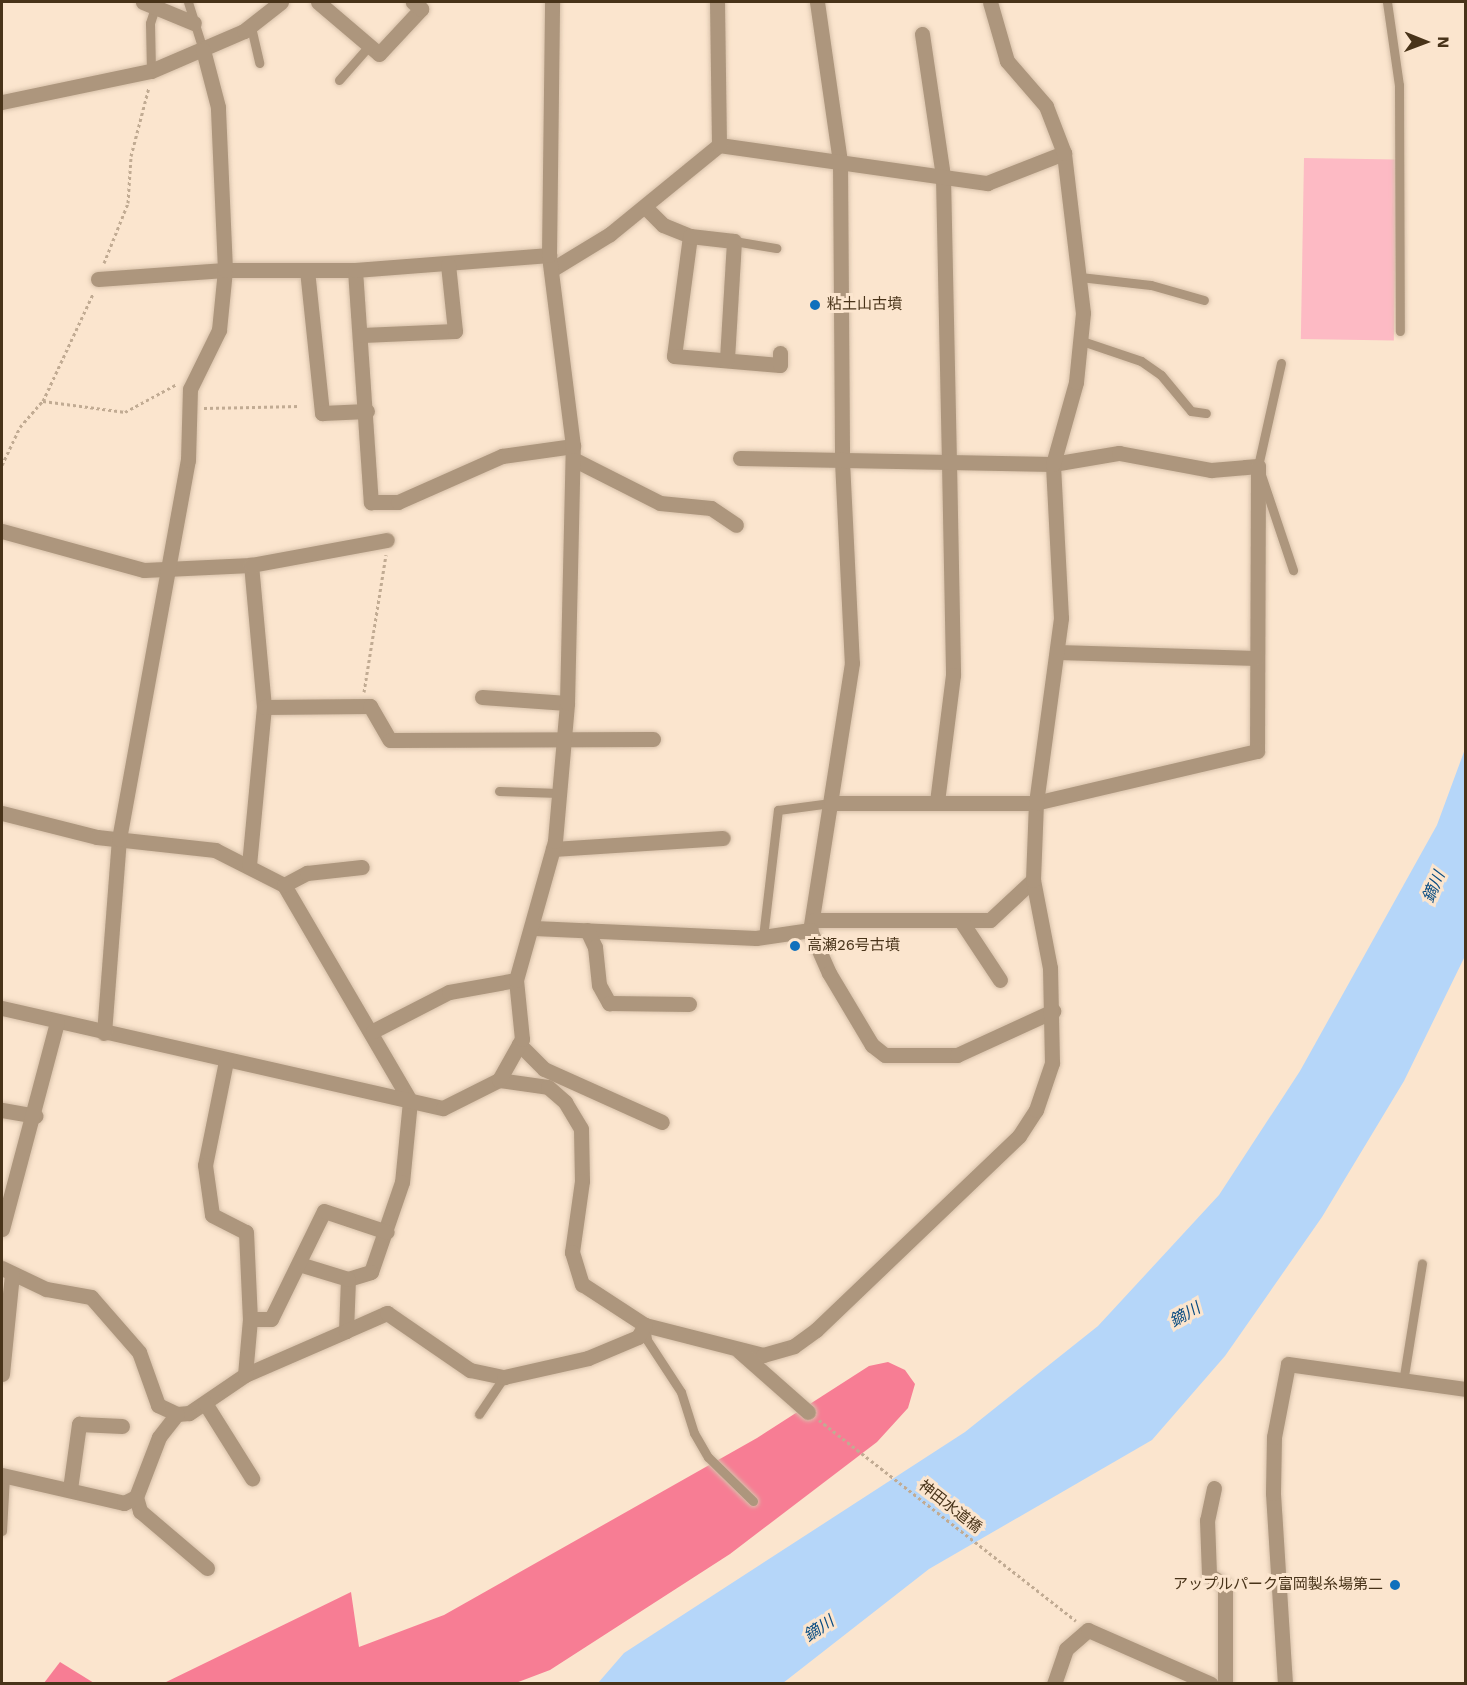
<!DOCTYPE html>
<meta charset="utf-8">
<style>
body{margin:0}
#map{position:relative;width:1467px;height:1685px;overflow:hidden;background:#fbe5ce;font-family:"Work Sans","Noto Sans JP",sans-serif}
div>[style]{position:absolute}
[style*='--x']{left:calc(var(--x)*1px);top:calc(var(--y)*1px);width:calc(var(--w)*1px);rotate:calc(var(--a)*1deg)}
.green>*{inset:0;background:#fdbac4;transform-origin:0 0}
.forest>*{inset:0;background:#f77d94}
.water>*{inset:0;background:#b5d6f9}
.path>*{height:3px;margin-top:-1.5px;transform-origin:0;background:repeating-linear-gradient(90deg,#c1ab93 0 3px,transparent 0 6px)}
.roads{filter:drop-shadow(0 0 2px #d7c1aa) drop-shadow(0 0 2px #d7c1aa)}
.service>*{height:9px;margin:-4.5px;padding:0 4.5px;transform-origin:4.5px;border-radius:4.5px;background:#ad967d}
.minor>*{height:15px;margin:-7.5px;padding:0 7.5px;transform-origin:7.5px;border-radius:7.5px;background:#ad967d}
.dots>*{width:16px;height:16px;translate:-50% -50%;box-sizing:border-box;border:3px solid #fbe5ce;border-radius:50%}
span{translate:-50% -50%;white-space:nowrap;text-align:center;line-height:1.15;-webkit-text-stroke:6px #fbe5ce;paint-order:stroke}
.poi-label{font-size:15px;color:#483319}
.left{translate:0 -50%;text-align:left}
.right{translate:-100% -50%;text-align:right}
.street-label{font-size:15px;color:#483319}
.water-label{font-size:16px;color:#084b81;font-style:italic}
.frame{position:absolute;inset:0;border:3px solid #483319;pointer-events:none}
.north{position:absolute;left:1395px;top:12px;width:60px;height:60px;-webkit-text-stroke:4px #fbe5ce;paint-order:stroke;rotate:91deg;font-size:16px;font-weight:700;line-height:24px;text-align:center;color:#483319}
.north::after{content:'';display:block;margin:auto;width:21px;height:27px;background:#483319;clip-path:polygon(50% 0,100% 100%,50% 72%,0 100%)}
</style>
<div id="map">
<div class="green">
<div style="left:1304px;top:158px;width:93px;height:181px;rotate:1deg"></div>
</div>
<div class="forest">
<div style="clip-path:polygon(888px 1362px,905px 1370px,915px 1384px,908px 1408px,877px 1442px,730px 1554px,550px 1670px,513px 1684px,162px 1684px,351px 1592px,359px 1647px,444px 1615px,757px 1438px,869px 1366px)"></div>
<div style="clip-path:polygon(60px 1662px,94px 1683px,44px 1683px)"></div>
</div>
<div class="water">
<div style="clip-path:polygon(1465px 749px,1465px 956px,1404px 1081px,1322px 1217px,1225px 1356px,1152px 1440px,929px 1569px,783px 1683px,598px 1683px,624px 1653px,965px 1432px,1098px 1326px,1219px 1195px,1300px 1071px,1437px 825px)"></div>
</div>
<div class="path">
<div style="--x:104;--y:263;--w:65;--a:-68.2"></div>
<div style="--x:128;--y:203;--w:47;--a:-86.3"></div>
<div style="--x:131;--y:156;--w:71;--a:-75.4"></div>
<div style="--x:43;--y:401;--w:83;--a:7.6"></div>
<div style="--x:125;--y:412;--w:59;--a:-28.3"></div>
<div style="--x:204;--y:408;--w:95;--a:-1.2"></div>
<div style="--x:2;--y:465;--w:42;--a:-64.7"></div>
<div style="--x:20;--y:427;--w:35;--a:-49"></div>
<div style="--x:43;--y:401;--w:118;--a:-65"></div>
<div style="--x:364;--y:692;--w:139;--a:-80.9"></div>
<div style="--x:819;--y:1420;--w:326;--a:38"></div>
</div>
<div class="roads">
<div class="service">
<div style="--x:188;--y:2;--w:50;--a:72.6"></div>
<div style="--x:1387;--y:2;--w:84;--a:81.8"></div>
<div style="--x:1399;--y:85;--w:246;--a:89.8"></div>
<div style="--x:251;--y:27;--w:37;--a:77"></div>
<div style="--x:151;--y:71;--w:48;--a:-91.2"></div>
<div style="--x:150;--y:23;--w:19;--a:-72"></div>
<div style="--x:339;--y:80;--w:45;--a:-48.6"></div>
<div style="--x:734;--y:241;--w:43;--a:9.5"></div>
<div style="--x:1080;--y:277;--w:71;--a:6.4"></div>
<div style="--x:1151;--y:285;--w:55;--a:15.8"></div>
<div style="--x:1082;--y:341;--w:62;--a:18.7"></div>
<div style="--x:1141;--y:361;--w:24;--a:35"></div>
<div style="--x:1161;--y:375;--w:47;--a:50.2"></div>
<div style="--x:1191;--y:411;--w:15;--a:8"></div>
<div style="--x:1281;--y:363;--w:106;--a:102.6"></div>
<div style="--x:1258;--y:466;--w:110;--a:71.4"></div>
<div style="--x:499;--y:791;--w:60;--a:1.9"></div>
<div style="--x:763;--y:937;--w:128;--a:-83.3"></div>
<div style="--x:778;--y:810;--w:53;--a:-7.5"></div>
<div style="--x:645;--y:1325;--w:15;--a:82"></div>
<div style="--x:647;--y:1340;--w:62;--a:56.8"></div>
<div style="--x:681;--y:1392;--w:43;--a:72.4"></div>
<div style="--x:694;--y:1433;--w:28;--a:60"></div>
<div style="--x:708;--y:1457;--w:63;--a:44.4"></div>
<div style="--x:1403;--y:1382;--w:120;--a:-80.9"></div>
<div style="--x:479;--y:1414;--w:45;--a:-56"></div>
<div style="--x:2;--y:1531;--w:55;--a:-86.9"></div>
</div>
<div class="minor">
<div style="--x:143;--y:2;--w:55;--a:22.4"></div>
<div style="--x:318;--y:2;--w:80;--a:40.4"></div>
<div style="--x:379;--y:54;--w:62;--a:-47"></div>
<div style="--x:421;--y:9;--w:11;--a:-139"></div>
<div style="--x:817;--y:2;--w:162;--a:81.8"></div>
<div style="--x:840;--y:162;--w:299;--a:89.6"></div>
<div style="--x:842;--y:461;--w:202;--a:87.2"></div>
<div style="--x:852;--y:663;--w:270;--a:98.9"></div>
<div style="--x:810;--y:930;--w:47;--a:66.2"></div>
<div style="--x:829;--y:973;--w:84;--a:59.2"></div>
<div style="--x:872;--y:1045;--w:16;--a:38"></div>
<div style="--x:885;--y:1055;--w:72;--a:0"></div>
<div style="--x:957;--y:1055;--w:106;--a:-24.6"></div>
<div style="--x:922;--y:34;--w:145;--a:81.6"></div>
<div style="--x:943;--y:177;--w:285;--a:88.8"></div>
<div style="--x:949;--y:462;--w:213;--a:88.9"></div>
<div style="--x:953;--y:675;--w:128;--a:97.2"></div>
<div style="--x:2;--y:102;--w:152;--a:-11.8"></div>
<div style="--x:151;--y:71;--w:101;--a:-23.3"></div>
<div style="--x:244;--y:31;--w:47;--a:-38.1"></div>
<div style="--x:719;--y:145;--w:271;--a:8.1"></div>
<div style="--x:987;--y:183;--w:83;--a:-21.3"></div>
<div style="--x:645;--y:207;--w:25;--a:45"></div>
<div style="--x:663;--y:225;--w:29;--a:22"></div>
<div style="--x:690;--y:236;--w:121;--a:97.6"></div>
<div style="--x:674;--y:356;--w:106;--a:4.9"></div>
<div style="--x:780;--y:365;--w:12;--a:-90"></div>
<div style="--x:690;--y:236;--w:44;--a:6.5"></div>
<div style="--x:734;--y:241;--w:119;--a:93.4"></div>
<div style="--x:307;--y:270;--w:144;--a:84"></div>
<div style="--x:322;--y:413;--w:45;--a:-2.5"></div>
<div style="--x:355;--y:270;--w:233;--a:86.1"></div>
<div style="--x:371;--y:502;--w:27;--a:0"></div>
<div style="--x:398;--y:502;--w:114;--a:-23.9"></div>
<div style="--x:502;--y:456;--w:72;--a:-8"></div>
<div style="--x:551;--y:270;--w:69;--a:-31.4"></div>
<div style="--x:610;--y:234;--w:141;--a:-39.2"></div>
<div style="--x:719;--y:145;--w:143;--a:-90.8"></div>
<div style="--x:98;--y:279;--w:127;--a:-4.1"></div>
<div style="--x:225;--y:270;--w:130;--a:0"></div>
<div style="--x:355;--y:270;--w:195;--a:-4.4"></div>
<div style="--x:362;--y:335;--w:93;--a:-2.5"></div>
<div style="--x:455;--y:331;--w:67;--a:-96"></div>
<div style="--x:740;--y:458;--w:313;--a:1.1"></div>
<div style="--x:1053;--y:464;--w:67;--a:-9.5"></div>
<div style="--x:1119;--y:453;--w:94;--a:10.5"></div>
<div style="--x:1211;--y:470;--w:47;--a:-4.9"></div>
<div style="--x:1258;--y:466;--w:285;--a:90.2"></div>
<div style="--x:1257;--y:751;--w:227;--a:166.8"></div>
<div style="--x:1036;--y:803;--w:205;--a:180"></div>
<div style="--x:573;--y:459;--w:97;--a:26.8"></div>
<div style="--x:660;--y:503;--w:51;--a:5.6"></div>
<div style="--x:711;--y:508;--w:30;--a:34"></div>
<div style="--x:2;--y:531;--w:147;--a:15.4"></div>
<div style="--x:144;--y:570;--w:107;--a:-2.7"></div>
<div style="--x:1057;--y:652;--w:200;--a:1.7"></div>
<div style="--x:482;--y:697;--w:85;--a:4"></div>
<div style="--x:264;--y:707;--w:143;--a:-95.2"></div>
<div style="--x:251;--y:565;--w:138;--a:-10.4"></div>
<div style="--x:2;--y:813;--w:98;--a:14.2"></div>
<div style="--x:97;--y:837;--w:119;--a:6.3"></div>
<div style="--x:215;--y:850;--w:77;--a:26.9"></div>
<div style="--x:284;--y:885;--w:250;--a:59.7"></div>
<div style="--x:410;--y:1101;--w:81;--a:95.6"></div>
<div style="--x:402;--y:1182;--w:95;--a:109"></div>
<div style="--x:371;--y:1272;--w:24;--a:163"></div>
<div style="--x:348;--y:1279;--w:52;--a:92.2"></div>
<div style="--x:346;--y:1331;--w:110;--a:156.5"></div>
<div style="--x:245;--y:1375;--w:68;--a:145.8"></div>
<div style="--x:189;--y:1413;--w:12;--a:175"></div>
<div style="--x:177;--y:1414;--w:21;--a:-155"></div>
<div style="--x:158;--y:1405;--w:56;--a:-109.7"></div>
<div style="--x:139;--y:1352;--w:73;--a:-131.1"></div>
<div style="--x:91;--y:1297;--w:46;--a:-169.9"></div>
<div style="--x:46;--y:1289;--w:49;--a:-154.5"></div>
<div style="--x:553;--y:849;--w:170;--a:-3.7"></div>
<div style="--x:249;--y:865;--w:159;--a:-84.6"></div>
<div style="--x:264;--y:707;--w:106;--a:-0.5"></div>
<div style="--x:370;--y:706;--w:39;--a:60"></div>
<div style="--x:390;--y:740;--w:263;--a:-0.2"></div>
<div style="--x:284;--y:885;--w:26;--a:-28"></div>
<div style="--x:307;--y:873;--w:55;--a:-6.2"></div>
<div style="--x:814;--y:920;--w:176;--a:0"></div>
<div style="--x:990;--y:920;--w:59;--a:-42.9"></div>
<div style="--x:963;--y:924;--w:67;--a:56.5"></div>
<div style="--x:534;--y:928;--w:222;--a:2.6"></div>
<div style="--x:756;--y:938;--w:55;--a:-8.4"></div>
<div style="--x:587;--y:930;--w:19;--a:65"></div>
<div style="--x:595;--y:947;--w:38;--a:84"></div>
<div style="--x:599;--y:985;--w:21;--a:61"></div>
<div style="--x:609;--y:1003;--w:80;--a:0.7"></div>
<div style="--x:2;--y:1008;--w:452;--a:12.8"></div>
<div style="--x:443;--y:1108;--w:63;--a:-26.6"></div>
<div style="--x:499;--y:1080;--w:49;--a:8.1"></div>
<div style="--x:548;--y:1087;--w:23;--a:41"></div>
<div style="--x:565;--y:1102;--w:31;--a:59"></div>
<div style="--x:581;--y:1129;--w:52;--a:88.9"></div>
<div style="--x:582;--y:1181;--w:72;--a:98"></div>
<div style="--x:572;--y:1252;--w:34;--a:73"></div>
<div style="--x:582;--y:1284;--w:75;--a:33.1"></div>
<div style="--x:645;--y:1325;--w:122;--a:14.3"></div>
<div style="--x:763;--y:1355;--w:32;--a:-16"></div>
<div style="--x:794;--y:1346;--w:27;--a:-36"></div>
<div style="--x:816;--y:1330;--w:281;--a:-43.7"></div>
<div style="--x:1019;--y:1136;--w:31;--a:-57"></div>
<div style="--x:1036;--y:1110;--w:50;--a:-71.2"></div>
<div style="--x:1052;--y:1063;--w:95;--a:-91.2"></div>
<div style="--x:1050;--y:968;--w:90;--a:-100.9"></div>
<div style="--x:1033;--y:880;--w:77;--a:-87.8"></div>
<div style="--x:1036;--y:803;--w:187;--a:-82.3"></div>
<div style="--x:1061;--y:618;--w:154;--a:-93"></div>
<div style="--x:1053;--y:464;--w:85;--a:-74.3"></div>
<div style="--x:1076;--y:382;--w:69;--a:-84.2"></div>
<div style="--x:1083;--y:313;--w:161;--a:-96.8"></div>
<div style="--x:1064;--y:153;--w:50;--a:-111"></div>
<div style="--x:1046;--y:106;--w:60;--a:-130.9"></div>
<div style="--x:1007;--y:61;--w:61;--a:-106.1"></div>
<div style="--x:373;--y:1031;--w:85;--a:-27.2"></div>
<div style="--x:449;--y:992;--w:68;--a:-10.2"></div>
<div style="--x:104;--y:1033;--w:195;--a:-85.6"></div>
<div style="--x:119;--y:839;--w:385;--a:-79.7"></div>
<div style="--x:188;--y:460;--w:71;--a:-88.4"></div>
<div style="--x:190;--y:389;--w:66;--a:-63.8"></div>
<div style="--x:219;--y:330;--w:60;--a:-84.3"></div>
<div style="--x:225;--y:270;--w:163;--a:-92.5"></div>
<div style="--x:218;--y:107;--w:59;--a:-104.7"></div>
<div style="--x:519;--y:1044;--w:35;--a:45"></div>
<div style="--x:544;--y:1069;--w:129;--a:24.2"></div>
<div style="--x:226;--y:1061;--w:106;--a:101.4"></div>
<div style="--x:205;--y:1165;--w:50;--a:82"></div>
<div style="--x:212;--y:1215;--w:38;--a:27"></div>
<div style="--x:246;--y:1232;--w:87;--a:87.4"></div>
<div style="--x:250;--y:1319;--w:56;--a:95.1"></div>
<div style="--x:499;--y:1080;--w:47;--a:-60.7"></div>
<div style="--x:522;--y:1039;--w:59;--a:-95.8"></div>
<div style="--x:516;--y:980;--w:144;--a:-74.3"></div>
<div style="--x:555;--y:841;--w:139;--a:-85"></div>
<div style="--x:567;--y:703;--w:257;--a:-88.7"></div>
<div style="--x:573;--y:446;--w:193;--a:-97.2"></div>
<div style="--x:549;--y:255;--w:253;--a:-89.3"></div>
<div style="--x:2;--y:1110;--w:34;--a:10"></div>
<div style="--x:2;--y:1229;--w:214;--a:-75.1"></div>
<div style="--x:299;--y:1264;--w:51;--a:17"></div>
<div style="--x:250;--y:1319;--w:21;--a:0"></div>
<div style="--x:271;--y:1319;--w:120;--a:-63.9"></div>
<div style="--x:324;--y:1211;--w:66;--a:18.4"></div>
<div style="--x:346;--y:1331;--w:45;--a:-23.7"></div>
<div style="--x:387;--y:1313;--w:101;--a:34.5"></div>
<div style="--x:470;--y:1370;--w:35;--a:12"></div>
<div style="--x:504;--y:1377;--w:86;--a:-12.7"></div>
<div style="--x:588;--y:1358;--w:54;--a:-22.8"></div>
<div style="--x:638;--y:1337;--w:14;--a:-60"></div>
<div style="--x:739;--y:1351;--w:92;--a:41.5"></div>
<div style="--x:2;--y:1374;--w:100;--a:-84.3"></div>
<div style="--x:205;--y:1403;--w:89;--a:57.9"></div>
<div style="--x:2;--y:1475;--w:125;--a:12.9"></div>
<div style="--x:124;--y:1503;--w:13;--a:-27"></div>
<div style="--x:136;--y:1497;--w:64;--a:-69"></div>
<div style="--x:159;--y:1437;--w:29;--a:-52"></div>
<div style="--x:1214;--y:1488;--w:33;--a:102"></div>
<div style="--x:1207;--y:1520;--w:55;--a:87.9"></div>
<div style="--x:1209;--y:1575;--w:19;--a:32"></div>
<div style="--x:1225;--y:1585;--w:99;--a:90"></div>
<div style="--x:70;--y:1489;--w:66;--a:-82.1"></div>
<div style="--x:79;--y:1424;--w:43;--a:2.7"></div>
<div style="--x:136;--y:1497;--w:15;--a:74"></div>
<div style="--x:140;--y:1511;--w:88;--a:40.4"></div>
<div style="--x:1054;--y:1684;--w:37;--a:-71"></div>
<div style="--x:1066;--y:1649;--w:29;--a:-41"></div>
<div style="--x:1088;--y:1630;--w:134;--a:23.7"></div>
<div style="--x:1285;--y:1684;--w:191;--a:-93.6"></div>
<div style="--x:1273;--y:1493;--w:56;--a:-89"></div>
<div style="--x:1274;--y:1437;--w:74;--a:-79.1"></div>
<div style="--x:1288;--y:1364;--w:180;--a:8"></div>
</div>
</div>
<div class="dots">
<div style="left:815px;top:305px;background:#1070bc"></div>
<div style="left:795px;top:946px;background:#1070bc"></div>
<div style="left:1395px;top:1585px;background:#1070bc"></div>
</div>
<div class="poi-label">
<span class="left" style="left:827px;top:305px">粘土山古墳</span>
<span class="left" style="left:807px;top:946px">高瀬26号古墳</span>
<span class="right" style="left:1383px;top:1585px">アップルパーク富岡製糸場第二</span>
</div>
<div class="street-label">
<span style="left:950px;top:1507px;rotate:38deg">神田水道橋</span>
</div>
<div class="water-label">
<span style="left:1434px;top:887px;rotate:-67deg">鏑川</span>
<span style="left:1185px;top:1315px;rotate:-30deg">鏑川</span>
<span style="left:819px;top:1629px;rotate:-34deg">鏑川</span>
</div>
<div class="frame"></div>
<div class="north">N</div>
</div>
